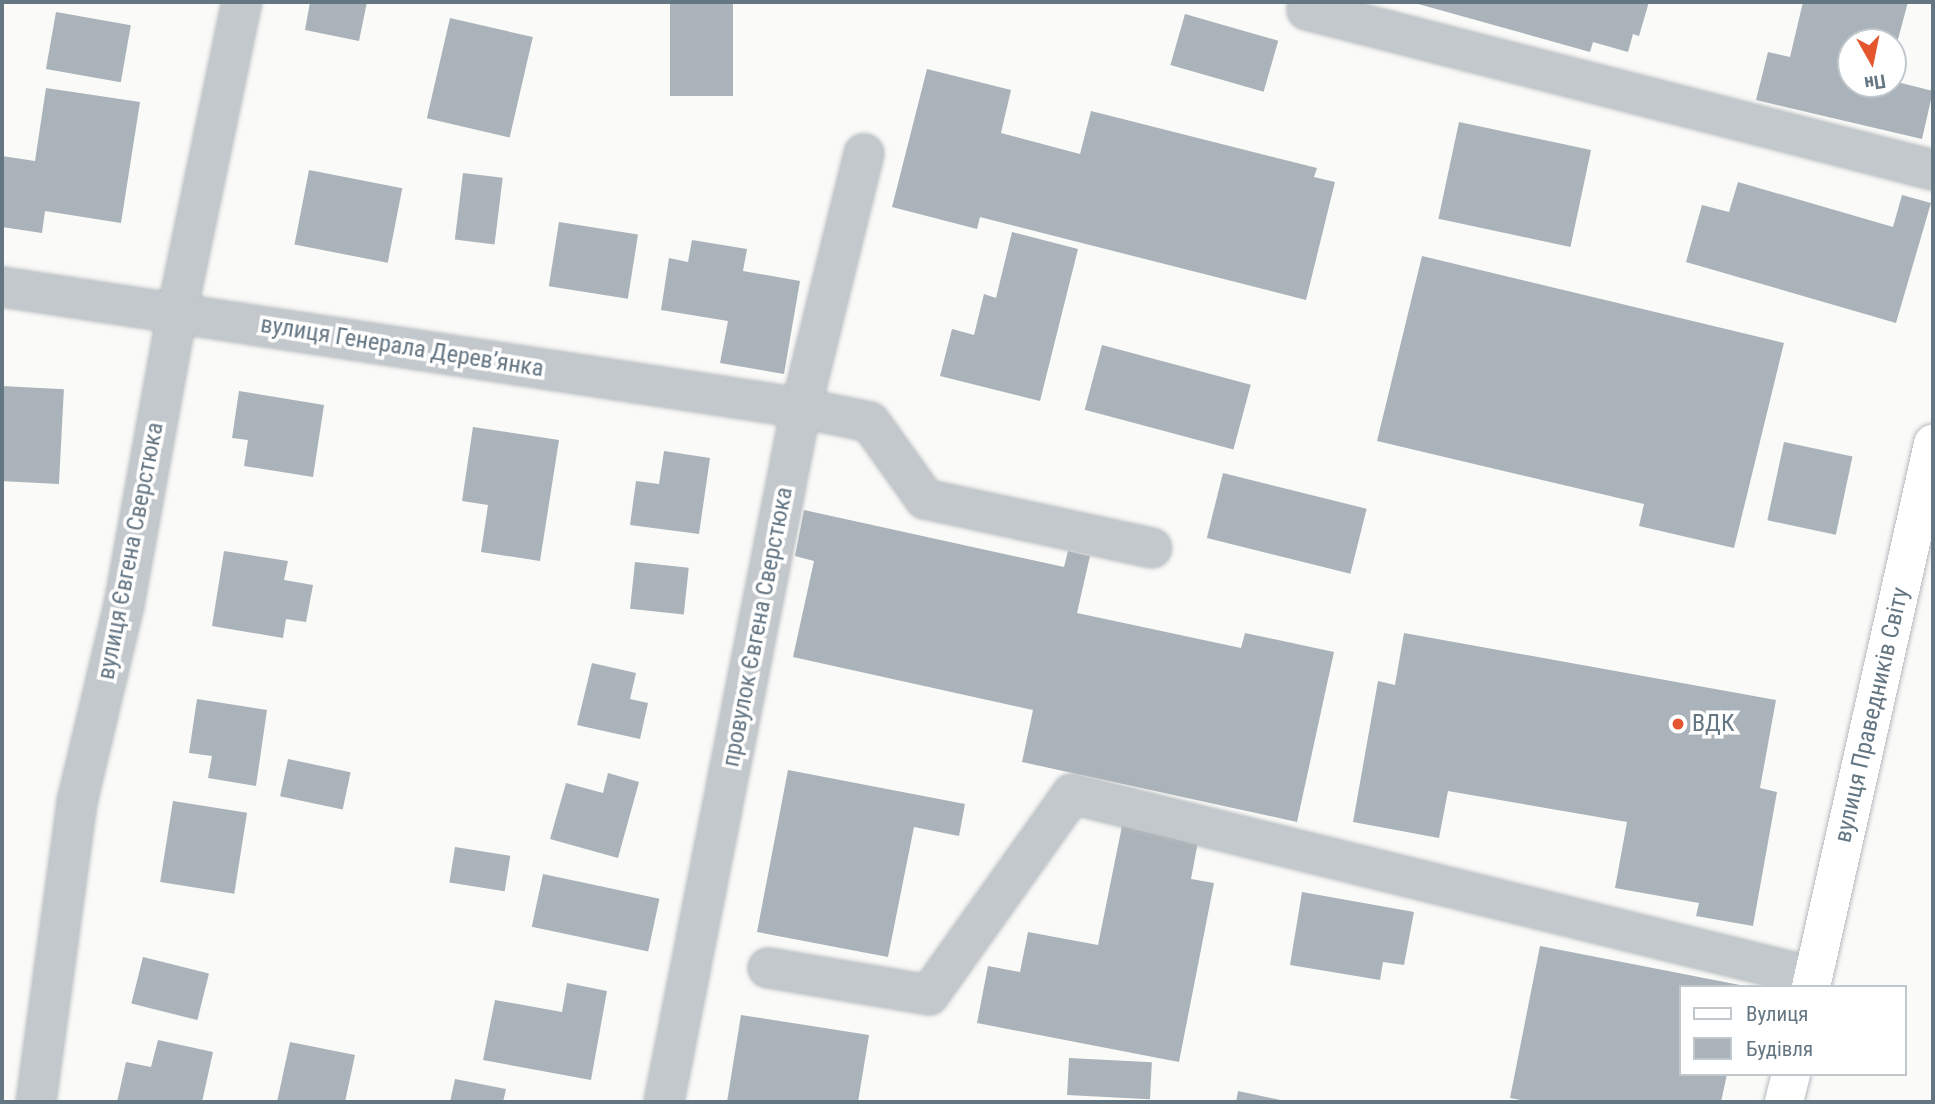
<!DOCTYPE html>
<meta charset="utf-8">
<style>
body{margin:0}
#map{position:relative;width:1935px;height:1104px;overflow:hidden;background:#fafaf8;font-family:"Roboto Condensed",sans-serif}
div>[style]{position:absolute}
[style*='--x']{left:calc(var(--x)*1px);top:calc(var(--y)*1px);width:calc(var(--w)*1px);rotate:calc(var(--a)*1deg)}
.building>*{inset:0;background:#aab3b9;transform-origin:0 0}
.roads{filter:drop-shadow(0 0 2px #b5babe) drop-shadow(0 0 2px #b5babe)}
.minor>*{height:38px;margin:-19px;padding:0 19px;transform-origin:19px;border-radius:19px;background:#c3c8cc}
.major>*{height:38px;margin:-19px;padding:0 19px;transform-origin:19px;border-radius:19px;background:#fff}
.dots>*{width:19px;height:19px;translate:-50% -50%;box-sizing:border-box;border:4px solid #fff;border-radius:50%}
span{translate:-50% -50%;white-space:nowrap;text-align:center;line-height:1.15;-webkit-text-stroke:7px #fff;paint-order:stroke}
.street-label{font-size:24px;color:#657683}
.poi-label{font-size:24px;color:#657683}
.left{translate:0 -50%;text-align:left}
.frame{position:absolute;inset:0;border:4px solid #657683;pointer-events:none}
.legend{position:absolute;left:1679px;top:985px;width:228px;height:91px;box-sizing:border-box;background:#fff;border:2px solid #c1c8cd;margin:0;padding:9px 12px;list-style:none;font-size:21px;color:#657683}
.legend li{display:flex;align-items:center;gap:14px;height:35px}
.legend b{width:35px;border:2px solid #c1c8cd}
.north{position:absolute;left:1837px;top:28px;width:70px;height:70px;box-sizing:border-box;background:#fff;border:2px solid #c1c8cd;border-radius:50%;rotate:171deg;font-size:19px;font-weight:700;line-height:28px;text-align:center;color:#657683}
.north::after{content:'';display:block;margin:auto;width:24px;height:32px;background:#e4572e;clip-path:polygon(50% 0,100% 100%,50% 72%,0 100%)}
</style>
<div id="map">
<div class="building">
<div style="clip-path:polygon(310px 2px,367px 2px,359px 41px,305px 30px)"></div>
<div style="left:670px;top:2px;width:63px;height:94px"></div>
<div style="clip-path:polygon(1411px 2px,1649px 2px,1639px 36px,1633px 34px,1628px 52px,1593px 42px,1590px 52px)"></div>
<div style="clip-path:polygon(1803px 2px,1908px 2px,1894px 54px,1893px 42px,1851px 42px,1851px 84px,1893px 84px,1893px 81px,1933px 91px,1922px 139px,1756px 100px,1768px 52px,1790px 57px)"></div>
<div style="left:56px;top:12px;width:76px;height:58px;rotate:10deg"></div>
<div style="left:1185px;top:14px;width:97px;height:53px;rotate:16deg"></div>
<div style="left:450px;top:18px;width:85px;height:103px;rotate:13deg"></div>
<div style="clip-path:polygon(927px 69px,1011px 90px,1001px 133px,1080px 154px,1091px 111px,1317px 168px,1314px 177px,1335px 182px,1306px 300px,980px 217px,977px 229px,892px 207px)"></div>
<div style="clip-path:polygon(46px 88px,140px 102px,121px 223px,45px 211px,42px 233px,2px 227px,2px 156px,35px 161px)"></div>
<div style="left:1459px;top:122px;width:135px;height:99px;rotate:12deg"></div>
<div style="left:309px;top:170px;width:95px;height:76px;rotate:11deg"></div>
<div style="left:463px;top:173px;width:40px;height:67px;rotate:7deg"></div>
<div style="clip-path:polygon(1738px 182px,1893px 227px,1902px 195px,1931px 203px,1896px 323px,1686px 262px,1702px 205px,1729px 212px)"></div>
<div style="left:559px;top:222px;width:80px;height:65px;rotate:9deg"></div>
<div style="clip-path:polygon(1012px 232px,1078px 249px,1040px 401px,940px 376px,952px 329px,974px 335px,984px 294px,996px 298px)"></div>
<div style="clip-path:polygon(692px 240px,747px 249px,743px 271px,800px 281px,784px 374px,720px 363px,728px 321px,661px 310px,669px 258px,688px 262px)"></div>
<div style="clip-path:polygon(1422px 256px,1784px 343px,1734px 548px,1639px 526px,1644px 504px,1377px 441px)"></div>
<div style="left:1102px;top:345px;width:154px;height:67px;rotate:15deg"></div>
<div style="left:2px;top:386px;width:62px;height:95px;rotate:3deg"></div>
<div style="clip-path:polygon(239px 391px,324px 405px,313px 477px,244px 466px,248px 440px,232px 438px)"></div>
<div style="clip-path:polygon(473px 427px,559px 440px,540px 561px,481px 552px,488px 505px,462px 501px)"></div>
<div style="left:1784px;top:442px;width:70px;height:80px;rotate:12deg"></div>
<div style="clip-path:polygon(664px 451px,710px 458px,699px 534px,630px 525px,636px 481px,659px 484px)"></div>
<div style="left:1223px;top:473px;width:148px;height:67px;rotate:14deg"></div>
<div style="clip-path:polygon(804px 510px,1064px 567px,1068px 551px,1090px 556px,1077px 613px,1241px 648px,1245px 633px,1334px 652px,1297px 822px,1022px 762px,1033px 710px,793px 657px,814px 561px,795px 556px)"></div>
<div style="clip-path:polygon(224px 551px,288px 561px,284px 580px,313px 585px,306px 622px,286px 619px,283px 638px,212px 626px)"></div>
<div style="left:635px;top:562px;width:54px;height:47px;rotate:6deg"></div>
<div style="clip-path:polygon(1404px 633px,1776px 700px,1760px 788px,1777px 792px,1753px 926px,1696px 916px,1699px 903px,1615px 888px,1627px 822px,1448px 791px,1439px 838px,1353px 822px,1378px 681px,1395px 685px)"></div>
<div style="clip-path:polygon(592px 663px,636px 673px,630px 699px,648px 703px,640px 739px,577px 725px)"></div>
<div style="clip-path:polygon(197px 699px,267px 710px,256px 786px,208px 778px,212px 756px,189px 753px)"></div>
<div style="left:288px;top:759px;width:64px;height:38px;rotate:12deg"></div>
<div style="clip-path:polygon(788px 770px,965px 804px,959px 836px,914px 827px,888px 957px,757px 932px)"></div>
<div style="clip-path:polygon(608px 773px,639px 782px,618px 858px,550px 839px,566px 783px,603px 793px)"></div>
<div style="left:173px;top:801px;width:75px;height:82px;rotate:9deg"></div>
<div style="clip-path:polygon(1123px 821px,1199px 836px,1191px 879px,1214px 883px,1179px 1062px,977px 1023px,988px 966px,1020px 972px,1028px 932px,1098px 945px)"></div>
<div style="left:455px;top:847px;width:56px;height:36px;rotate:9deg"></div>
<div style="left:543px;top:874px;width:119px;height:54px;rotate:12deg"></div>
<div style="clip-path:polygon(1302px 892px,1414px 912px,1404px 965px,1383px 962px,1380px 980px,1290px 965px)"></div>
<div style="clip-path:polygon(1540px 946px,1740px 985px,1681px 987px,1681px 1074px,1727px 1074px,1721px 1102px,1532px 1102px,1510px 1098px)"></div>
<div style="left:143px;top:957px;width:68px;height:48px;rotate:14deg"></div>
<div style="clip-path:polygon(567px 983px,607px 991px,591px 1080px,483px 1060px,495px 1000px,562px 1012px)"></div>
<div style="clip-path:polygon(741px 1015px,869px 1035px,858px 1102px,727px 1102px)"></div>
<div style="clip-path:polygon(158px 1040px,213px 1052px,202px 1102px,117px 1102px,126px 1062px,151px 1067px)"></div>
<div style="clip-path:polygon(290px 1042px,355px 1055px,345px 1102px,277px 1102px)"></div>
<div style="left:1069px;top:1058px;width:83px;height:37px;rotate:3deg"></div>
<div style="clip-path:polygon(455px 1079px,506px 1089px,503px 1102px,450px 1102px)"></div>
<div style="clip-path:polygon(1238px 1091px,1285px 1101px,1284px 1102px,1236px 1102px)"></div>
</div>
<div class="roads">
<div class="minor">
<div style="--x:1308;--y:2;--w:8;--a:97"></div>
<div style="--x:1307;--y:10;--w:646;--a:14.34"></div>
<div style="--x:2;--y:287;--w:808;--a:8.61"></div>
<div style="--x:801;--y:408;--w:70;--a:11.5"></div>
<div style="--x:870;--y:422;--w:95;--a:54.5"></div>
<div style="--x:925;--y:499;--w:232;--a:12.2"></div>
<div style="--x:768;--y:968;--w:163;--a:9.5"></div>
<div style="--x:929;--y:995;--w:247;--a:-54.6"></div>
<div style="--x:1072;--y:794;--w:763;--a:13.87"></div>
<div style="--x:36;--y:1102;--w:303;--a:-82.2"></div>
<div style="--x:77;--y:802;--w:203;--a:-76.6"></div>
<div style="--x:124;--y:605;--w:298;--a:-79.7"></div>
<div style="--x:177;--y:312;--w:317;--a:-78.2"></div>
<div style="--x:664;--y:1102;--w:707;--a:-78.83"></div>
<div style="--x:801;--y:408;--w:262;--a:-76.1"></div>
</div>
<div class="major">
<div style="--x:1811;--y:987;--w:557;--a:-77.34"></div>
<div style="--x:1784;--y:1102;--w:29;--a:-76"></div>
</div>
</div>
<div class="dots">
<div style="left:1678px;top:724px;background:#e4572e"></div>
</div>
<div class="street-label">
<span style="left:402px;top:347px;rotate:9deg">вулиця Генерала Деревʼянка</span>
<span style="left:131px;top:551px;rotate:-79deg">вулиця Євгена Сверстюка</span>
<span style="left:758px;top:627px;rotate:-79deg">провулок Євгена Сверстюка</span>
<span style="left:1872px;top:715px;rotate:-77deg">вулиця Праведників Світу</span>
</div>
<div class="poi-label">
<span class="left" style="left:1692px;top:724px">ВДК</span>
</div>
<div class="frame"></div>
<ul class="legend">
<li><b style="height:9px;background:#fff"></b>Вулиця</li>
<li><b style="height:19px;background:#aab3b9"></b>Будівля</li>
</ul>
<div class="north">Пн</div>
</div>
